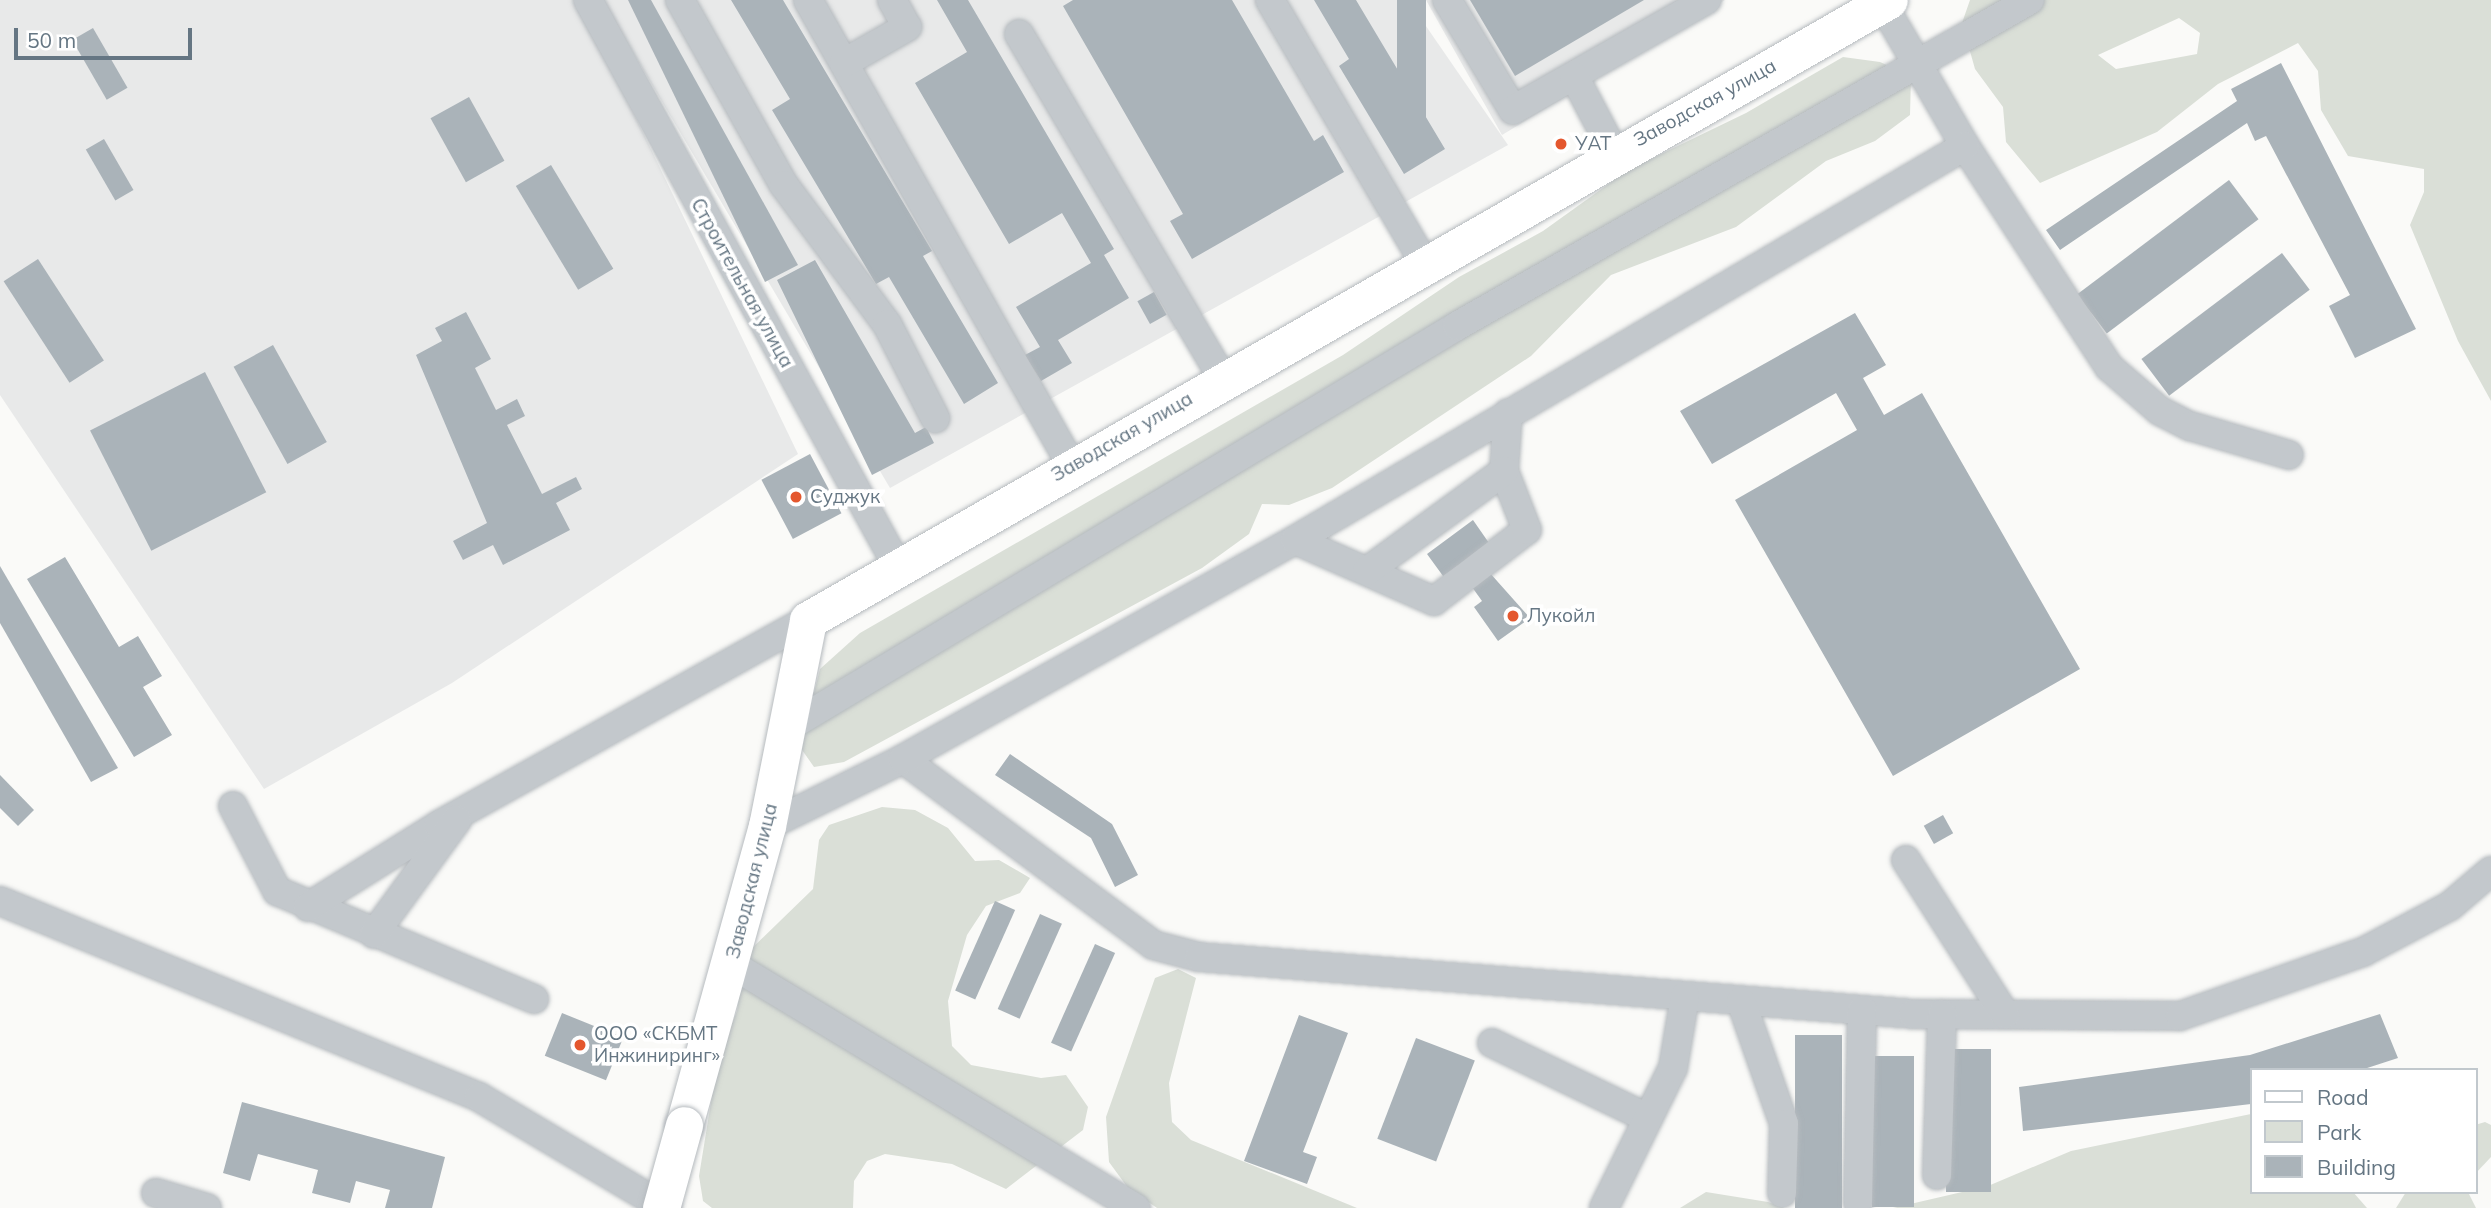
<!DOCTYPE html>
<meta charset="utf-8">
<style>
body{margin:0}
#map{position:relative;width:2491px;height:1208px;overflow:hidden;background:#fafaf8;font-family:Mulish,sans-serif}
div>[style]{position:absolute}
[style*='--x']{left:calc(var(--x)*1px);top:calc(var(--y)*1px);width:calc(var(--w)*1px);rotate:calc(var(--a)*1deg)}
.built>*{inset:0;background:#e8e9e9}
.green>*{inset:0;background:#dadfd7}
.building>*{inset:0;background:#aab3b9;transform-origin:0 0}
.roads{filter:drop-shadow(0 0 2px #b5babe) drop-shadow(0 0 2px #b5babe)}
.minor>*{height:28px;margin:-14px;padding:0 14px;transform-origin:14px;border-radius:14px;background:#c3c8cc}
.major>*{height:37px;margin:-18.5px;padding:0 18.5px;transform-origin:18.5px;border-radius:18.5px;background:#fff}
.bridges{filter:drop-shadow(0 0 2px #b5babe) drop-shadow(0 0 2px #b5babe)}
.major-bridge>*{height:37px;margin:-18.5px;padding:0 18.5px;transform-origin:18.5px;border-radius:18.5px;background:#fff}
.dots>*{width:19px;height:19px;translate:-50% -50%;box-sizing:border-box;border:4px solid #fff;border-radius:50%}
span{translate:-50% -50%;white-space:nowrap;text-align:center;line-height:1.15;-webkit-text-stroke:7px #fff;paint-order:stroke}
.street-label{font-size:19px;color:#657683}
.poi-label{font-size:19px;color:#657683}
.left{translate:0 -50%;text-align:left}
.legend{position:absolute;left:2250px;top:1068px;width:228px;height:126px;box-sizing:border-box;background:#fff;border:2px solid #c1c8cd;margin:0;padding:9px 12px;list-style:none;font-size:21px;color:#657683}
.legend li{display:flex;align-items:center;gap:14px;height:35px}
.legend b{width:35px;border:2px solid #c1c8cd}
.scale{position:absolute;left:14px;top:28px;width:178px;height:32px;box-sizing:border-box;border:4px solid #657683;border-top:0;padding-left:9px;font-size:21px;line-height:24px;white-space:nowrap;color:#657683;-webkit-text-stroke:5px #fff;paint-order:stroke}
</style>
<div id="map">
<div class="built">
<div style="clip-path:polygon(0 0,579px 0,798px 454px,452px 683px,264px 789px,0 395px)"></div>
<div style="clip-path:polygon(602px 0,1408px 0,1508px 145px,890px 488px)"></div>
<div style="clip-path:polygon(1426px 0,1725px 0,1502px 135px)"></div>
</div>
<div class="green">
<div style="clip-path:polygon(evenodd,1970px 0,2491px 0,2491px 401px,2458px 341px,2410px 225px,2424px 192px,2424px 169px,2348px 156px,2321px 110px,2318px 71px,2298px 43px,2218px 84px,2157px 132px,2040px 183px,2006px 142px,2003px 107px,1975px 69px,1962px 23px,1970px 0,2179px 18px,2200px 33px,2197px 54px,2116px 69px,2098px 55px,2179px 18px)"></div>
<div style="clip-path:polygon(1843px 57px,1880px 62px,1911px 76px,1910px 115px,1875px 141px,1826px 161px,1736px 227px,1611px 275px,1531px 356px,1332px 488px,1289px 505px,1262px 504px,1249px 534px,1202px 568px,844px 762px,814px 767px,800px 747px,820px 669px,860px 633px,1343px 355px,1459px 277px,1543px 231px,1628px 170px,1746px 113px)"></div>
<div style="clip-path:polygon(882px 807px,915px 810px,948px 828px,975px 861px,999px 860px,1030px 878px,1020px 893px,986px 906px,967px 935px,948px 1001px,952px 1046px,971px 1065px,1041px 1078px,1066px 1075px,1088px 1107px,1083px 1130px,1006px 1189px,952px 1164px,885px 1154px,867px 1161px,854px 1181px,853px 1208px,712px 1208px,703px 1201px,699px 1176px,718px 1059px,737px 1011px,745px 955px,813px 889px,819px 840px,829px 825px)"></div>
<div style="clip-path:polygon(1178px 969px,1196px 978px,1169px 1083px,1172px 1122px,1191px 1140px,1357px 1208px,1157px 1208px,1128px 1188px,1109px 1162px,1106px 1117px,1155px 978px)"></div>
<div style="clip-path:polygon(2251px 1114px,2251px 1192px,2353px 1192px,2367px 1208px,1893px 1208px,1988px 1186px,2071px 1151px)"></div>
<div style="clip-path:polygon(2485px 1122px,2491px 1125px,2491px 1157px,2475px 1174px,2475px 1125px)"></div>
<div style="clip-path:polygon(1706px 1192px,1768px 1202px,1785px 1208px,1680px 1208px)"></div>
<div style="clip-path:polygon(2406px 1192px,2468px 1192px,2476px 1208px,2396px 1208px)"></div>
</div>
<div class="building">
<div style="clip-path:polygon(628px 0,651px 0,798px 265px,765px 282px)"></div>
<div style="clip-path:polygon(731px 0,783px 0,932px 251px,923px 256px,998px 383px,964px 404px,889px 277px,876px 284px,772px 110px,790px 99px)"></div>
<div style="clip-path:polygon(937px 0,968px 0,1114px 249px,1104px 255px,1129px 298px,1058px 340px,1072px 363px,1041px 381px,1025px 355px,1040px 347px,1016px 307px,1091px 263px,1062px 213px,1009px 244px,915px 83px,967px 52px)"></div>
<div style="clip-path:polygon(1073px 0,1232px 0,1314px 141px,1323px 135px,1344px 172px,1192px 259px,1170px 221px,1183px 214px,1063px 6px)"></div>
<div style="clip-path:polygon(1314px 0,1356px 0,1445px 149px,1404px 174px,1339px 66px,1349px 59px)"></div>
<div style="left:1397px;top:0;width:29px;height:123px"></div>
<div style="clip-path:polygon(1470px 0,1644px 0,1515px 76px)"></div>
<div style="left:93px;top:28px;width:69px;height:24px;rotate:60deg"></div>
<div style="clip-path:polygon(2281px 63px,2416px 329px,2355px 358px,2329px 306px,2350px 295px,2266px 136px,2255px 141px,2247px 123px,2060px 250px,2046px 230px,2237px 101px,2231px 89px)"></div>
<div style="left:469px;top:97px;width:73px;height:44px;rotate:61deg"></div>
<div style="left:104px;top:139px;width:59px;height:21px;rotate:60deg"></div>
<div style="left:551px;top:165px;width:121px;height:41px;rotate:59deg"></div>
<div style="left:2229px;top:180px;width:49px;height:190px;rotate:53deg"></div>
<div style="left:2282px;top:253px;width:46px;height:176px;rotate:53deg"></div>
<div style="left:38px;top:259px;width:121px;height:41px;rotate:57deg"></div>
<div style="clip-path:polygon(815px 260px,915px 433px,926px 427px,934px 443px,872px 475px,777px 280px)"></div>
<div style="left:1154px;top:292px;width:26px;height:19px;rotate:61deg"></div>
<div style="clip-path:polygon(466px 312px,491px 359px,475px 368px,496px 410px,517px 399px,525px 416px,507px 425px,542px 494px,576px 477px,582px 489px,556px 503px,570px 530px,503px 565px,493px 545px,463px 560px,453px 541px,487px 523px,416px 355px,442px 341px,435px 328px)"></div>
<div style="clip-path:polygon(1855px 313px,1886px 365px,1863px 378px,1884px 415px,1922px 393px,2080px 669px,1893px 776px,1735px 500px,1857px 430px,1836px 393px,1712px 464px,1680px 411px)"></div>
<div style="left:273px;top:345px;width:111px;height:45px;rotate:61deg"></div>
<div style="left:205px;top:372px;width:135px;height:129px;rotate:63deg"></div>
<div style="left:810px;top:454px;width:67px;height:55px;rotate:62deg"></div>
<div style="clip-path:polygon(1473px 520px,1489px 543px,1473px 554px,1530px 618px,1498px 641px,1474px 607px,1482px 601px,1457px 566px,1443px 576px,1427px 554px)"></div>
<div style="clip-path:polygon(65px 557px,119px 647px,138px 636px,162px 676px,143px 687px,172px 735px,134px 757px,27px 579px)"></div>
<div style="clip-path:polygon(0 566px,118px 768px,91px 782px,0 623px)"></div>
<div style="clip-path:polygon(1010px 754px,1112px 824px,1138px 875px,1115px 887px,1091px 838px,995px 775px)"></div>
<div style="clip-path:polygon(0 775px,34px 810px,18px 826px,0 808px)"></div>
<div style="left:1943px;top:815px;width:21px;height:22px;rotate:61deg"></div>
<div style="left:995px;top:901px;width:22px;height:98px;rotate:24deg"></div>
<div style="left:1040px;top:914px;width:24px;height:104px;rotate:24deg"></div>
<div style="left:1095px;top:944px;width:22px;height:108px;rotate:24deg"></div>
<div style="left:562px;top:1013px;width:66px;height:46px;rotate:22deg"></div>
<div style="clip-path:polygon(2380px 1014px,2398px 1058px,2361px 1070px,2251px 1070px,2251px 1104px,2023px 1131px,2019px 1087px,2250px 1055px)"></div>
<div style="clip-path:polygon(1299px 1015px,1348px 1033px,1303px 1152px,1317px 1157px,1307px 1184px,1244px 1161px)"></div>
<div style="left:1795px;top:1035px;width:47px;height:173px"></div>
<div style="left:1416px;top:1038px;width:63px;height:108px;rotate:21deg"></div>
<div style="left:1991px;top:1049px;width:143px;height:45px;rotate:90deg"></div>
<div style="left:1872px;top:1056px;width:42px;height:151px"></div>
<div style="clip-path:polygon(242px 1102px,445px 1157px,432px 1208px,385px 1208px,390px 1190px,356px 1181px,350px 1203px,312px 1193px,318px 1170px,258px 1154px,250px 1181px,223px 1173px)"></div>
</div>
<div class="roads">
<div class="minor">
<div style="--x:588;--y:0;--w:644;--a:61.33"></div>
<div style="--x:680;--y:0;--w:212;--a:60.7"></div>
<div style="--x:784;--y:185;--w:173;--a:53.5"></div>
<div style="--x:887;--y:324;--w:106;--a:62.9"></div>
<div style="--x:808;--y:0;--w:536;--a:60.47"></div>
<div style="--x:1270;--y:0;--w:306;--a:59.6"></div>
<div style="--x:1447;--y:0;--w:128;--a:59"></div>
<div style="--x:1513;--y:110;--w:223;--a:-29.6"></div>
<div style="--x:1880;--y:0;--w:169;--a:59.8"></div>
<div style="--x:1965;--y:146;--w:264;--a:56.9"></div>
<div style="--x:2109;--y:367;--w:67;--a:40.8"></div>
<div style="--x:2160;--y:411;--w:34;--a:27"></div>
<div style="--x:2190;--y:426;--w:103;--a:16.3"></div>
<div style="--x:1019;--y:34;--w:401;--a:59.4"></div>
<div style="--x:844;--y:63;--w:73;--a:-29.7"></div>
<div style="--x:907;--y:27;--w:31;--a:-119"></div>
<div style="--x:1574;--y:76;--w:88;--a:62.3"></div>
<div style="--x:1295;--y:540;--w:152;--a:23.7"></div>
<div style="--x:1434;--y:601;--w:117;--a:-37.4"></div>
<div style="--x:1527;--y:530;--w:63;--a:-111.3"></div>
<div style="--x:1504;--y:471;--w:58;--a:-86.1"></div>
<div style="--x:1367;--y:571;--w:170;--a:-36.1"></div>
<div style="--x:787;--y:728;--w:781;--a:-30.96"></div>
<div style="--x:1457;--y:326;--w:659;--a:-29.64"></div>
<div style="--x:903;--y:759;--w:312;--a:36.6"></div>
<div style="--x:1153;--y:945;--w:48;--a:14.6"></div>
<div style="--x:1199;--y:957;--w:716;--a:4.56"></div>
<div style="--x:1913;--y:1014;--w:267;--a:0.4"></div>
<div style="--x:2180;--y:1016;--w:194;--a:-19.3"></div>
<div style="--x:2363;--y:952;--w:98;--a:-27.9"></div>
<div style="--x:2450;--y:906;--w:54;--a:-40.5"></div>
<div style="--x:233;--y:806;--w:96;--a:62.6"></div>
<div style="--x:277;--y:891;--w:279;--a:22.8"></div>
<div style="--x:767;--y:826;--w:152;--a:-26.2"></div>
<div style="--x:903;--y:759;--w:449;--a:-29.2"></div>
<div style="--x:1295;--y:540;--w:777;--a:-30.46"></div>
<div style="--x:1906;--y:860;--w:183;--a:57.3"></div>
<div style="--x:0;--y:901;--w:518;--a:22.25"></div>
<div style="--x:479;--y:1097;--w:217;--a:30.7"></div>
<div style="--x:308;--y:907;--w:155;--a:-32"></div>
<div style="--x:439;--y:825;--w:422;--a:-29.1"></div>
<div style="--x:374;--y:934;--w:141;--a:-53.9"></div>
<div style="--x:731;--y:964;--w:473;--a:31.1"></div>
<div style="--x:1741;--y:1001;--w:130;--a:70.7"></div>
<div style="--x:1784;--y:1124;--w:69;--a:91.7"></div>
<div style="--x:1492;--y:1043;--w:173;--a:25.7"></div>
<div style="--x:1937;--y:1175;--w:161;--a:-88.2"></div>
<div style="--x:156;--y:1193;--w:53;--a:16.4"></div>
<div style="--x:1858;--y:1202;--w:192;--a:-88.8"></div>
<div style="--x:1604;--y:1208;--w:156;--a:-63.8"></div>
<div style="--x:1673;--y:1068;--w:73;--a:-80.5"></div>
</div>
<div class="major">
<div style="--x:684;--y:1125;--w:310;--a:-74.5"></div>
<div style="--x:767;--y:826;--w:210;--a:-78.7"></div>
<div style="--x:808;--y:620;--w:1246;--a:-29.84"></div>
</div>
</div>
<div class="bridges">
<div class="major-bridge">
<div style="--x:661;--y:1208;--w:86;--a:-74.5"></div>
</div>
</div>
<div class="dots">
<div style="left:1561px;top:144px;background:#e4572e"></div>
<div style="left:796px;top:497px;background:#e4572e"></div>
<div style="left:1513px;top:616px;background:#e4572e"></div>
<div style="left:580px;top:1045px;background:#e4572e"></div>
</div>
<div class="street-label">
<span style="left:1705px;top:103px;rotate:-29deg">Заводская улица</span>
<span style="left:742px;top:283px;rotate:61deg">Строительная улица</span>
<span style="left:1122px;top:437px;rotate:-30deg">Заводская улица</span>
<span style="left:752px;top:881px;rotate:-76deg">Заводская улица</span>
</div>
<div class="poi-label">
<span class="left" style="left:1575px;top:144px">УАТ</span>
<span class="left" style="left:810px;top:497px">Суджук</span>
<span class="left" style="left:1527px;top:616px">Лукойл</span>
<span class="left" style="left:594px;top:1045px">ООО «СКБМТ<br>Инжиниринг»</span>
</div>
<ul class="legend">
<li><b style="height:9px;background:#fff"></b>Road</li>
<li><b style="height:19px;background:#dadfd7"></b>Park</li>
<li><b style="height:19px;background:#aab3b9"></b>Building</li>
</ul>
<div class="scale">50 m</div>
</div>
